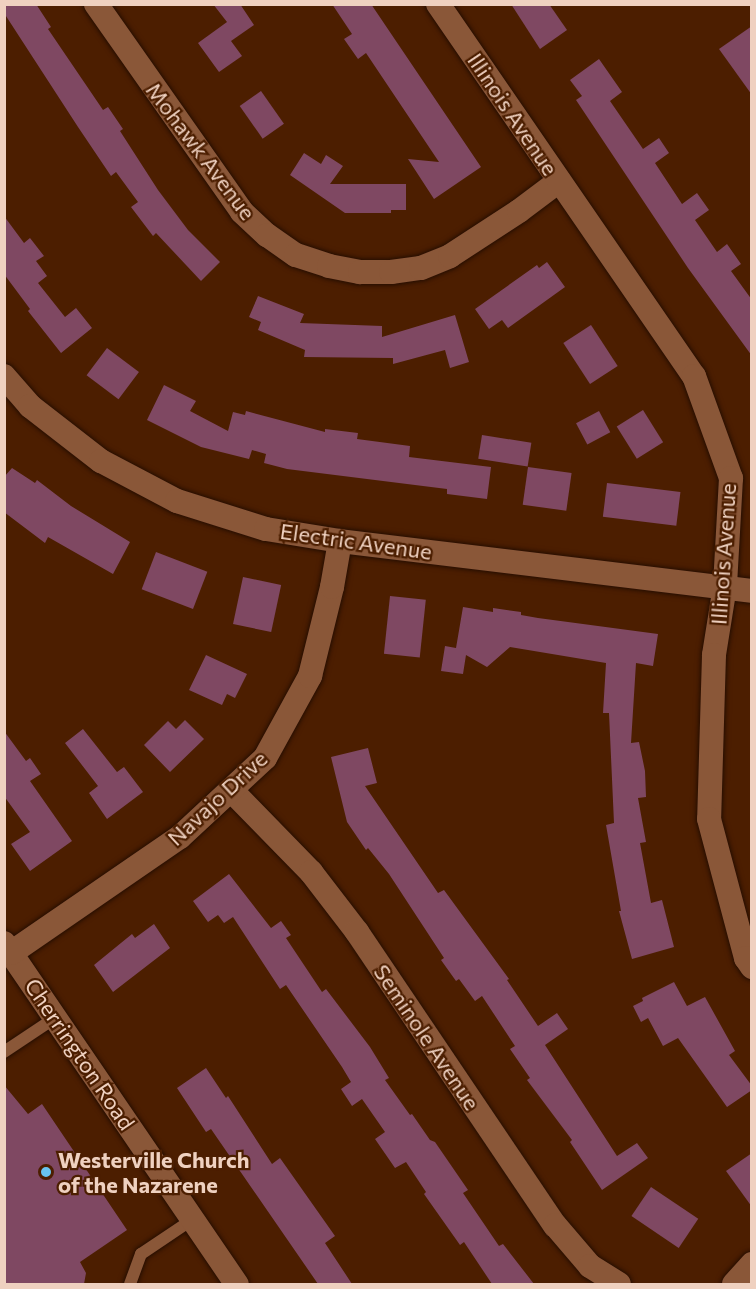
<!DOCTYPE html>
<style>
body{margin:0}
#map{position:relative;width:756px;height:1289px;overflow:hidden;background:#4c1e00;font-family:Commissioner,sans-serif}
div>[style]{position:absolute}
[style*='--x']{left:calc(var(--x)*1px);top:calc(var(--y)*1px);width:calc(var(--w)*1px);rotate:calc(var(--a)*1deg)}
.building>*{inset:0;background:#7f4862;transform-origin:0 0}
.roads{filter:drop-shadow(0 0 2px #260e01) drop-shadow(0 0 2px #260e01)}
.lane>*{height:12px;margin:-6px;padding:0 6px;transform-origin:6px;border-radius:6px;background:#8a5738}
.street>*{height:24px;margin:-12px;padding:0 12px;transform-origin:12px;border-radius:12px;background:#8a5738}
.dots>*{width:16px;height:16px;translate:-50% -50%;box-sizing:border-box;border:3px solid #4c1e00;border-radius:50%}
span{translate:-50% -50%;white-space:nowrap;text-align:center;line-height:1.15;-webkit-text-stroke:4.5px #4c1e00;paint-order:stroke}
.street-label{font-size:22px;color:#efd1c0}
.poi-label{font-size:22px;color:#efd1c0;font-weight:700}
.left{translate:0 -50%;text-align:left}
.frame{position:absolute;inset:0;border:6px solid #efd1c0;pointer-events:none}
</style>
<div id="map">
<div class="building">
<div style="clip-path:polygon(4px 4px,36px 4px,51px 27px,48px 29px,103px 110px,108px 107px,123px 129px,120px 131px,158px 190px,188px 230px,220px 262px,201px 281px,156px 233px,153px 236px,131px 207px,138px 202px,116px 172px,111px 176px,78px 127px,4px 13px)"></div>
<div style="clip-path:polygon(213px 4px,240px 4px,254px 25px,231px 41px,242px 56px,219px 72px,198px 43px,227px 22px)"></div>
<div style="clip-path:polygon(332px 4px,371px 4px,481px 167px,434px 199px,408px 159px,439px 162px,366px 53px,358px 59px,344px 39px,352px 34px)"></div>
<div style="clip-path:polygon(511px 4px,549px 4px,567px 30px,540px 49px)"></div>
<div style="clip-path:polygon(752px 26px,752px 95px,719px 49px)"></div>
<div style="clip-path:polygon(599px 59px,622px 92px,610px 101px,643px 149px,659px 138px,669px 153px,655px 163px,682px 204px,697px 193px,709px 210px,695px 220px,717px 252px,727px 244px,741px 264px,731px 271px,752px 300px,752px 356px,688px 268px,576px 100px,582px 96px,570px 80px)"></div>
<div style="left:261px;top:91px;width:40px;height:26px;rotate:55deg"></div>
<div style="clip-path:polygon(304px 153px,321px 164px,326px 155px,343px 166px,330px 184px,406px 184px,406px 210px,391px 210px,391px 213px,345px 213px,290px 175px)"></div>
<div style="clip-path:polygon(4px 216px,24px 243px,30px 238px,44px 256px,36px 261px,47px 276px,38px 283px,65px 317px,76px 308px,92px 328px,61px 353px,28px 311px,30px 309px,4px 274px)"></div>
<div style="clip-path:polygon(547px 262px,565px 287px,508px 328px,502px 320px,489px 329px,475px 309px,537px 265px,539px 268px)"></div>
<div style="clip-path:polygon(258px 296px,304px 314px,300px 323px,382px 326px,382px 337px,455px 315px,469px 362px,450px 368px,445px 350px,393px 364px,393px 358px,304px 357px,305px 350px,258px 330px,261px 322px,249px 317px)"></div>
<div style="left:591px;top:325px;width:49px;height:33px;rotate:57deg"></div>
<div style="left:107px;top:348px;width:40px;height:34px;rotate:37deg"></div>
<div style="clip-path:polygon(164px 385px,196px 401px,190px 411px,228px 431px,233px 412px,245px 415px,246px 411px,325px 432px,325px 429px,358px 433px,357px 439px,410px 446px,409px 457px,491px 467px,487px 499px,447px 494px,447px 489px,287px 469px,264px 463px,266px 454px,252px 450px,249px 459px,201px 447px,147px 420px)"></div>
<div style="left:643px;top:410px;width:38px;height:31px;rotate:58deg"></div>
<div style="left:599px;top:411px;width:24px;height:26px;rotate:62deg"></div>
<div style="left:482px;top:435px;width:50px;height:24px;rotate:9deg"></div>
<div style="left:528px;top:467px;width:44px;height:38px;rotate:8deg"></div>
<div style="clip-path:polygon(12px 468px,35px 483px,37px 480px,71px 506px,130px 542px,113px 574px,48px 537px,45px 543px,4px 512px,4px 477px)"></div>
<div style="left:607px;top:483px;width:74px;height:34px;rotate:7deg"></div>
<div style="left:156px;top:552px;width:55px;height:40px;rotate:21deg"></div>
<div style="left:243px;top:577px;width:39px;height:48px;rotate:12deg"></div>
<div style="left:390px;top:596px;width:36px;height:58px;rotate:6deg"></div>
<div style="clip-path:polygon(463px 607px,493px 612px,493px 608px,521px 612px,521px 615px,538px 618px,658px 634px,653px 666px,636px 663px,631px 743px,639px 742px,645px 771px,646px 797px,638px 798px,646px 842px,640px 843px,651px 903px,662px 900px,674px 947px,632px 959px,619px 911px,621px 911px,606px 825px,614px 823px,609px 713px,603px 713px,606px 663px,510px 647px,487px 667px,466px 655px,463px 674px,441px 671px,445px 646px,456px 648px)"></div>
<div style="clip-path:polygon(206px 655px,247px 674px,235px 698px,227px 694px,222px 705px,189px 690px)"></div>
<div style="clip-path:polygon(185px 720px,204px 739px,170px 772px,144px 745px,168px 721px,176px 729px)"></div>
<div style="clip-path:polygon(83px 729px,117px 772px,124px 767px,143px 792px,107px 819px,89px 793px,98px 786px,65px 743px)"></div>
<div style="clip-path:polygon(4px 731px,26px 761px,30px 758px,41px 774px,30px 781px,72px 841px,30px 871px,11px 844px,30px 832px,4px 796px)"></div>
<div style="clip-path:polygon(368px 748px,377px 783px,365px 786px,438px 893px,444px 890px,509px 979px,507px 980px,538px 1026px,557px 1013px,568px 1029px,545px 1045px,617px 1156px,637px 1143px,648px 1158px,602px 1190px,570px 1142px,572px 1140px,527px 1080px,530px 1078px,510px 1049px,515px 1046px,482px 996px,475px 1001px,459px 979px,456px 981px,441px 960px,444px 958px,389px 874px,368px 848px,366px 850px,347px 822px,331px 757px)"></div>
<div style="clip-path:polygon(229px 874px,271px 928px,281px 921px,291px 935px,286px 938px,322px 992px,326px 989px,370px 1047px,389px 1078px,385px 1080px,410px 1115px,412px 1114px,430px 1140px,435px 1142px,468px 1190px,463px 1193px,499px 1246px,503px 1244px,534px 1284px,492px 1284px,464px 1242px,460px 1245px,424px 1194px,426px 1192px,406px 1162px,395px 1168px,375px 1139px,385px 1132px,362px 1099px,352px 1106px,341px 1089px,351px 1082px,342px 1067px,286px 985px,280px 989px,233px 917px,224px 923px,218px 915px,208px 922px,193px 901px)"></div>
<div style="clip-path:polygon(154px 924px,170px 948px,113px 992px,94px 965px,132px 934px,135px 938px)"></div>
<div style="clip-path:polygon(674px 982px,687px 1006px,705px 997px,735px 1051px,729px 1055px,752px 1086px,752px 1090px,727px 1107px,678px 1038px,663px 1046px,648px 1018px,641px 1022px,633px 1006px,643px 1001px,642px 998px)"></div>
<div style="clip-path:polygon(206px 1068px,226px 1098px,228px 1096px,272px 1164px,280px 1158px,335px 1236px,325px 1243px,352px 1284px,318px 1284px,211px 1129px,206px 1132px,177px 1088px)"></div>
<div style="clip-path:polygon(4px 1085px,28px 1114px,42px 1104px,127px 1230px,80px 1262px,86px 1273px,84px 1284px,4px 1284px)"></div>
<div style="clip-path:polygon(752px 1153px,752px 1207px,726px 1171px)"></div>
<div style="left:651px;top:1187px;width:57px;height:35px;rotate:34deg"></div>
</div>
<div class="roads">
<div class="lane">
<div style="--x:4;--y:1052;--w:61;--a:-33.7"></div>
<div style="--x:130;--y:1284;--w:32;--a:-70"></div>
<div style="--x:141;--y:1254;--w:63;--a:-33.9"></div>
</div>
<div class="street">
<div style="--x:96;--y:4;--w:254;--a:54.9"></div>
<div style="--x:242;--y:212;--w:34;--a:43"></div>
<div style="--x:267;--y:235;--w:35;--a:35"></div>
<div style="--x:296;--y:255;--w:35;--a:18"></div>
<div style="--x:329;--y:266;--w:32;--a:11"></div>
<div style="--x:360;--y:272;--w:31;--a:0"></div>
<div style="--x:391;--y:272;--w:30;--a:-8"></div>
<div style="--x:421;--y:268;--w:31;--a:-22"></div>
<div style="--x:450;--y:256;--w:82;--a:-33.1"></div>
<div style="--x:519;--y:211;--w:50;--a:-36.9"></div>
<div style="--x:438;--y:4;--w:452;--a:55.5"></div>
<div style="--x:694;--y:376;--w:109;--a:70.1"></div>
<div style="--x:731;--y:478;--w:108;--a:93.2"></div>
<div style="--x:725;--y:586;--w:70;--a:99.1"></div>
<div style="--x:714;--y:655;--w:164;--a:91.7"></div>
<div style="--x:709;--y:819;--w:144;--a:75.1"></div>
<div style="--x:746;--y:958;--w:11;--a:56"></div>
<div style="--x:4;--y:376;--w:40;--a:49"></div>
<div style="--x:30;--y:406;--w:90;--a:37.8"></div>
<div style="--x:101;--y:461;--w:86;--a:27.8"></div>
<div style="--x:177;--y:501;--w:93;--a:17.5"></div>
<div style="--x:266;--y:529;--w:75;--a:9.2"></div>
<div style="--x:340;--y:541;--w:415;--a:6.9"></div>
<div style="--x:231;--y:790;--w:115;--a:45.7"></div>
<div style="--x:311;--y:872;--w:76;--a:52.5"></div>
<div style="--x:357;--y:932;--w:354;--a:56"></div>
<div style="--x:555;--y:1225;--w:54;--a:49.5"></div>
<div style="--x:590;--y:1266;--w:34;--a:32"></div>
<div style="--x:4;--y:943;--w:413;--a:55.7"></div>
<div style="--x:11;--y:953;--w:205;--a:-34.5"></div>
<div style="--x:180;--y:837;--w:116;--a:-42.9"></div>
<div style="--x:265;--y:758;--w:94;--a:-61.2"></div>
<div style="--x:310;--y:676;--w:92;--a:-76.1"></div>
<div style="--x:332;--y:587;--w:47;--a:-80.1"></div>
<div style="--x:734;--y:1284;--w:27;--a:-48"></div>
</div>
</div>
<div class="dots">
<div style="left:46px;top:1172px;background:#68c4f0"></div>
</div>
<div class="street-label">
<span style="left:513px;top:114px;rotate:56deg">Illinois Avenue</span>
<span style="left:201px;top:151px;rotate:53deg">Mohawk Avenue</span>
<span style="left:356px;top:541px;rotate:8deg">Electric Avenue</span>
<span style="left:723px;top:554px;rotate:-86deg">Illinois Avenue</span>
<span style="left:217px;top:798px;rotate:-43deg">Navajo Drive</span>
<span style="left:427px;top:1037px;rotate:56deg">Seminole Avenue</span>
<span style="left:80px;top:1054px;rotate:56deg">Cherrington Road</span>
</div>
<div class="poi-label">
<span class="left" style="left:58px;top:1172px">Westerville Church<br>of the Nazarene</span>
</div>
<div class="frame"></div>
</div>
